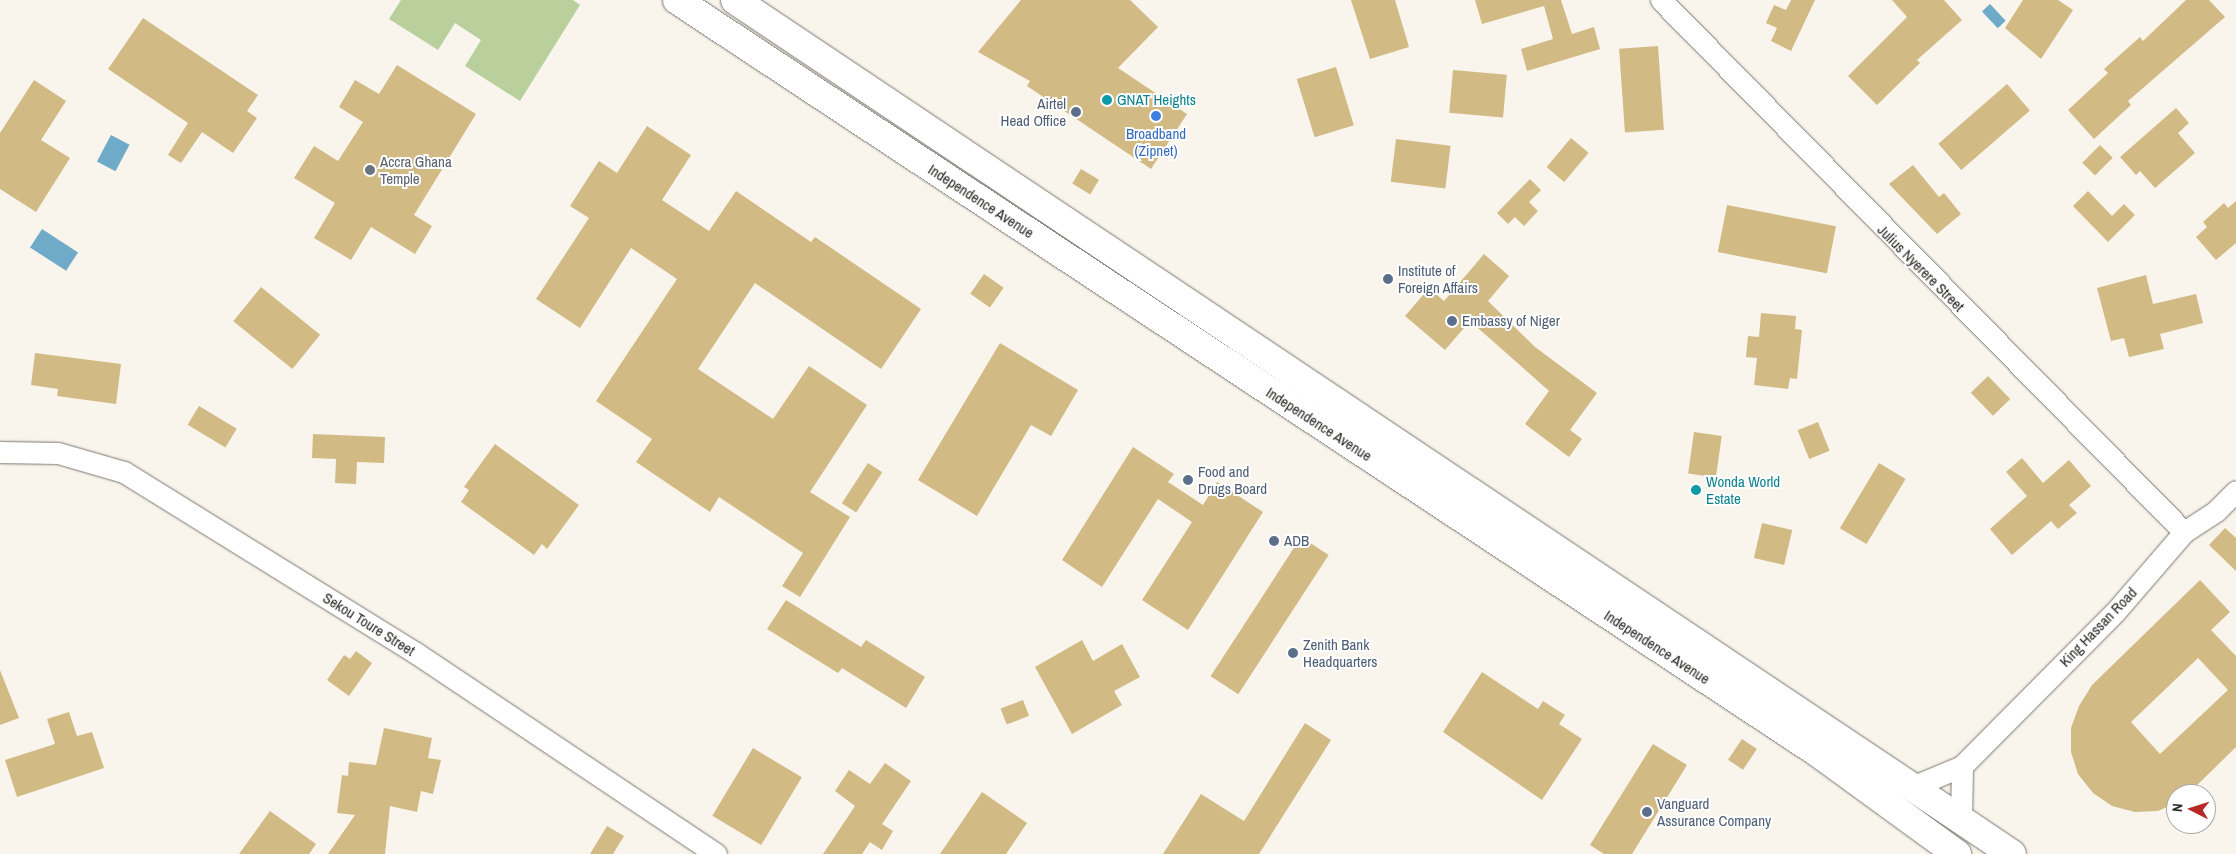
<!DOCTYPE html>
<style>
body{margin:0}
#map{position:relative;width:2236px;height:854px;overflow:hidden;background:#f9f5ed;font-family:"Archivo Narrow",sans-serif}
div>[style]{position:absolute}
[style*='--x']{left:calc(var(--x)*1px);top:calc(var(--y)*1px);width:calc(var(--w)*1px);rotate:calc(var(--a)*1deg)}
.green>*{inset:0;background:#b9d09d}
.water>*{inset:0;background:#70aac9;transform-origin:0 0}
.building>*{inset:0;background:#d2ba85;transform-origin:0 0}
.roads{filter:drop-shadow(0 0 1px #7b7871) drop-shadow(0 0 1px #7b7871)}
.street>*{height:21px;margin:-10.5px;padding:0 10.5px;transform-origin:10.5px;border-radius:10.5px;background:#fff}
.primary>*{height:28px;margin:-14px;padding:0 14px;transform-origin:14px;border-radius:14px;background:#fff}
.dots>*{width:14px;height:14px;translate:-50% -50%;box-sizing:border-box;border:2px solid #fff;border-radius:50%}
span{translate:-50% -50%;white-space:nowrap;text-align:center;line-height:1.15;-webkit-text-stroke:4px #fff;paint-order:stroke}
.culture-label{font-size:15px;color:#0d838f}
.left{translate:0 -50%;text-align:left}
.service-label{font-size:15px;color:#4e5e75}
.right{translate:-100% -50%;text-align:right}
.shop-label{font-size:15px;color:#366cbe}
.worship-label{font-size:15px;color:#5b616d}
.street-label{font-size:15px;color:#2a2926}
.north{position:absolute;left:2166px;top:784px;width:50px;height:50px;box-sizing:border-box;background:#fff;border:1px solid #aaa9a8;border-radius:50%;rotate:275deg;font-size:14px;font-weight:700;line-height:20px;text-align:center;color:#2a2926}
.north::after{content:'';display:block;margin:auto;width:18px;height:22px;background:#b72827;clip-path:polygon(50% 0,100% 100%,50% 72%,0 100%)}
</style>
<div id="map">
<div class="green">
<div style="clip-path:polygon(401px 0,573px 0,580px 5px,520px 101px,465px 66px,481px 40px,455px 23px,438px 50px,389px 19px)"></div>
</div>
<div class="water">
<div style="left:1990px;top:4px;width:23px;height:11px;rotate:47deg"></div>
<div style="left:111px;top:135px;width:21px;height:30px;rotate:28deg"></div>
<div style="left:42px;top:229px;width:43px;height:22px;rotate:33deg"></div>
</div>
<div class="building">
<div style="clip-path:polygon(1021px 0,1130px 0,1158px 27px,1118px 68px,1187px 114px,1151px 169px,1027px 86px,1030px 81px,978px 52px)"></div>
<div style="clip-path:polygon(1351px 0,1395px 0,1409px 47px,1370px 59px)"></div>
<div style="clip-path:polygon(1475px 0,1561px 0,1572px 34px,1594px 27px,1600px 49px,1527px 71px,1521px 49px,1553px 39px,1544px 6px,1482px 24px)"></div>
<div style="clip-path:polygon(1791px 0,1815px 0,1791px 51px,1771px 41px,1777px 28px,1766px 23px,1774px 5px,1786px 10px)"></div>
<div style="clip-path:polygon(1892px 0,1944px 0,1962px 20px,1917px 60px,1920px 63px,1877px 105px,1848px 76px,1907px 17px)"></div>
<div style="clip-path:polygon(2023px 0,2058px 0,2073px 10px,2041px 59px,2005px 28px)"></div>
<div style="clip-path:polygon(2186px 0,2209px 0,2225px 17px,2128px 101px,2131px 105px,2094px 139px,2068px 110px,2108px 73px,2104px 69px,2140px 37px,2143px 41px)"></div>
<div style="clip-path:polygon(143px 18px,258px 95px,247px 111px,257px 118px,233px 153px,202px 132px,181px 163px,168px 155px,188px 123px,108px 69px)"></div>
<div style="left:1658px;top:46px;width:84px;height:39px;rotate:86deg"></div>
<div style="clip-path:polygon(397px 65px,476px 114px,414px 215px,432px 226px,415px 254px,371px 227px,351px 260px,314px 238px,335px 203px,294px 178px,314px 146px,338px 161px,363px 122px,339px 107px,355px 80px,379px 94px)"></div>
<div style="left:1336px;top:67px;width:61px;height:41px;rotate:73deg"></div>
<div style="left:1453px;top:70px;width:54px;height:43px;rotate:5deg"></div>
<div style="clip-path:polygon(34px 80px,66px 101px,41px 140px,70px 158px,36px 212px,0 189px,0 133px)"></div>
<div style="left:2007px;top:84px;width:35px;height:91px;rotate:49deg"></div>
<div style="clip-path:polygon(2176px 108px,2189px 123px,2178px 133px,2195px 153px,2155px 188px,2140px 171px,2136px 175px,2120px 157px)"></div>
<div style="clip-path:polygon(647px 126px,691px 155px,662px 200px,709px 231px,736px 191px,811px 242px,815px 237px,921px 309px,881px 369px,755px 283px,698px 369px,773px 419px,809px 366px,867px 405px,810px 492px,850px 517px,800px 597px,782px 586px,803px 553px,719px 497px,710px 512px,636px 462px,652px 439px,596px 401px,677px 279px,631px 248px,580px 328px,536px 299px,589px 218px,570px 206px,599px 161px,617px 173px)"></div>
<div style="left:1571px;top:138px;width:23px;height:38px;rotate:40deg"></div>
<div style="left:1396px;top:139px;width:55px;height:43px;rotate:7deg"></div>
<div style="left:2100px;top:145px;width:18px;height:25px;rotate:45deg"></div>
<div style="clip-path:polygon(1913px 165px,1939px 197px,1944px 193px,1961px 214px,1937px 234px,1889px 184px)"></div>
<div style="left:1081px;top:169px;width:21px;height:17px;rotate:31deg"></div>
<div style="clip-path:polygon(1530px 179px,1541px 190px,1529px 202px,1538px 211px,1524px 226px,1515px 217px,1508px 224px,1497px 213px)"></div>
<div style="clip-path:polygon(2088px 191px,2112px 216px,2124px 204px,2135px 215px,2108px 242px,2073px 206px)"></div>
<div style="clip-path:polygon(2236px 201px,2236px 243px,2216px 260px,2196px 237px,2207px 227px,2203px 222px,2224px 203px,2228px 208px)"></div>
<div style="left:1727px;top:205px;width:111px;height:48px;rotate:11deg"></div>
<div style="clip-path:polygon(1484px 254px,1509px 276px,1488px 301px,1535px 347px,1597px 393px,1570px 430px,1582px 439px,1569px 457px,1525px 424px,1549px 391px,1470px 321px,1445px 350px,1405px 316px,1429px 288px,1444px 301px)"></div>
<div style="left:984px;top:274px;width:24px;height:24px;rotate:35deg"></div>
<div style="clip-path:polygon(2146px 275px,2153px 304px,2196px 294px,2203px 323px,2160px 334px,2164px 349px,2129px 357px,2124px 338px,2111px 341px,2097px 288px)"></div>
<div style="left:261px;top:287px;width:76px;height:44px;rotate:39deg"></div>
<div style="clip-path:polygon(1761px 313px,1796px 316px,1795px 329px,1802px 330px,1797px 379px,1790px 378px,1788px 389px,1754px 385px,1757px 358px,1746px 357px,1748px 336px,1759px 337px)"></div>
<div style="clip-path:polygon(1000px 343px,1078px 390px,1051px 436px,1031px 425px,977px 516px,918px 480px)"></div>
<div style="clip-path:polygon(35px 353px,121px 364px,116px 404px,57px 396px,58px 389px,31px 385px)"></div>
<div style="left:1988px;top:376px;width:32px;height:24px;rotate:46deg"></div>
<div style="left:199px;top:406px;width:44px;height:22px;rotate:31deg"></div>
<div style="left:1818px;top:422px;width:31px;height:22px;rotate:68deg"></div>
<div style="left:1694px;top:432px;width:28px;height:42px;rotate:8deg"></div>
<div style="clip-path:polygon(313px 434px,385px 437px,384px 463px,357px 462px,356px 484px,335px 483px,336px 459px,312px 458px)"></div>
<div style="clip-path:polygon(495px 444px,579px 505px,547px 549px,542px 544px,534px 555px,461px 502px,469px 490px,464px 487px)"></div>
<div style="clip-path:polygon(1133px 447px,1174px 474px,1168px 482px,1203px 505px,1217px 482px,1263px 512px,1188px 630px,1142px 600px,1192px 522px,1158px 499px,1102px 587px,1062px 560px)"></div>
<div style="clip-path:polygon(2022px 458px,2043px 483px,2069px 460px,2091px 486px,2069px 505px,2077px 513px,2058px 529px,2051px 521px,2012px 555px,1990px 529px,2027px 496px,2006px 472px)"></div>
<div style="left:868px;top:463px;width:17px;height:48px;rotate:33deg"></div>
<div style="left:1879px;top:463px;width:31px;height:76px;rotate:31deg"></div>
<div style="left:1762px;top:523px;width:31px;height:36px;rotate:13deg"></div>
<div style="clip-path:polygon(2225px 528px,2236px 538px,2236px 571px,2209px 545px)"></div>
<div style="left:1301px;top:537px;width:33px;height:166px;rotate:33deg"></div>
<div style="clip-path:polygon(evenodd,2200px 580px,2230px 612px,2211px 630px,2236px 656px,2236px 747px,2188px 794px,2176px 794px,2176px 803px,2158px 811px,2135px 812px,2112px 806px,2093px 793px,2078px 774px,2071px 752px,2071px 728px,2079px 706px,2092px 685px,2200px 580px,2198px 658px,2228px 690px,2160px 754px,2131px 722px,2198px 658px)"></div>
<div style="clip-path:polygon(786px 600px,861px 647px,866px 640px,925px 677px,906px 708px,842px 668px,838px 673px,767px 629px)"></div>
<div style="clip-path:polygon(1082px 640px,1093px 661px,1122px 644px,1140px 677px,1114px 691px,1122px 705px,1072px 734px,1035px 667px)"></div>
<div style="clip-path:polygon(356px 651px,372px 663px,349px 696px,327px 680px,344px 655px,350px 659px)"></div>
<div style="clip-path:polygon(0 670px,19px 718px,0 725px)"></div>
<div style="clip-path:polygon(1482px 672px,1538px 709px,1543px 701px,1565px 715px,1559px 724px,1582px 739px,1542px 800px,1443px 732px)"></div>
<div style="left:1023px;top:700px;width:17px;height:24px;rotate:69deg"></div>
<div style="clip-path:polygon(69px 712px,77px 736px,92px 732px,104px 768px,17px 797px,5px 760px,55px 744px,47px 719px)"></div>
<div style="clip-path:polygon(1305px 723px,1331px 740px,1259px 854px,1163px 854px,1201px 794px,1244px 821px)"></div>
<div style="clip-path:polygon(384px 728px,432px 738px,428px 758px,441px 760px,433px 794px,421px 791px,417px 812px,390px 806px,385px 854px,328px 854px,355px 815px,337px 813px,342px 775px,348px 776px,349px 762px,376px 765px)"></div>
<div style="left:1742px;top:739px;width:18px;height:25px;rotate:34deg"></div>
<div style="clip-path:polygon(1653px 744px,1687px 765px,1632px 854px,1604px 854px,1590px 845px)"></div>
<div style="left:753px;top:748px;width:57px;height:79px;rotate:31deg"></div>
<div style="clip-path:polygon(885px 763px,911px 781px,882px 824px,893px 831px,882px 850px,870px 842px,862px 854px,823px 854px,855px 806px,835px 791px,849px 770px,870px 784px)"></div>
<div style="clip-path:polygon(982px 792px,1027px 823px,1006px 854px,940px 854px)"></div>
<div style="clip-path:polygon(270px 811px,316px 844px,309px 854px,239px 854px)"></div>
<div style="clip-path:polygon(607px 826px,624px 836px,613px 854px,590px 854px)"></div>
</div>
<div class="roads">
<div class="street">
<div style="--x:1661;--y:0;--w:746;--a:45.49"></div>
<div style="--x:0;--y:452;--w:58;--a:1"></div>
<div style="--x:58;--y:453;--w:69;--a:16.1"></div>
<div style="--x:124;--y:472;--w:344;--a:31.8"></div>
<div style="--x:416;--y:653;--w:361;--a:33.8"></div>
<div style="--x:1912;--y:787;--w:54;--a:-22.8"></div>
<div style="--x:1962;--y:766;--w:217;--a:-45.2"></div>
<div style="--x:2115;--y:612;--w:106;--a:-49.2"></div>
<div style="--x:2184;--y:532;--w:38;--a:-33"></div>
<div style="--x:2216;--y:511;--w:28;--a:-45"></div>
<div style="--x:1961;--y:819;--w:53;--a:-88.9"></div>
</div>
<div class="primary">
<div style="--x:677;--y:0;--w:1367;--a:33.42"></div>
<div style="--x:1818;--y:753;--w:172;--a:36"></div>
<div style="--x:735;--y:0;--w:1536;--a:33.77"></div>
</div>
</div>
<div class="dots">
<div style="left:1107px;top:100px;background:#0f9aa8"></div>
<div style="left:1076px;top:112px;background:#5c6f8a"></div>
<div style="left:1156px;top:116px;background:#3f7fe0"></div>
<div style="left:370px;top:170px;background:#6b7280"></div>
<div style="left:1388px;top:279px;background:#5c6f8a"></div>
<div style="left:1452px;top:321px;background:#5c6f8a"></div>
<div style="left:1188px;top:480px;background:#5c6f8a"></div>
<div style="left:1696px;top:490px;background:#0f9aa8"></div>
<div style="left:1274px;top:541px;background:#5c6f8a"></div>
<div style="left:1293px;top:653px;background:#5c6f8a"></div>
<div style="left:1647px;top:812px;background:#5c6f8a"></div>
</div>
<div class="culture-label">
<span class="left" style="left:1117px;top:100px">GNAT Heights</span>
<span class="left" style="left:1706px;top:490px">Wonda World<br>Estate</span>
</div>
<div class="service-label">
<span class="right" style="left:1066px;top:112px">Airtel<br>Head Office</span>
<span class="left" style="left:1398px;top:279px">Institute of<br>Foreign Affairs</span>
<span class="left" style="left:1462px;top:321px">Embassy of Niger</span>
<span class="left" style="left:1198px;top:480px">Food and<br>Drugs Board</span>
<span class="left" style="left:1284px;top:541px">ADB</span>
<span class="left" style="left:1303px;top:653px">Zenith Bank<br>Headquarters</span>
<span class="left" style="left:1657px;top:812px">Vanguard<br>Assurance Company</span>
</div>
<div class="shop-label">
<span style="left:1156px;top:142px">Broadband<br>(Zipnet)</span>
</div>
<div class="worship-label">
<span class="left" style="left:380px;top:170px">Accra Ghana<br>Temple</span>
</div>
<div class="street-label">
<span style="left:981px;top:201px;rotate:33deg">Independence Avenue</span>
<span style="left:1921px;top:268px;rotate:45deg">Julius Nyerere Street</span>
<span style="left:1319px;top:424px;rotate:33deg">Independence Avenue</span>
<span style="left:369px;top:624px;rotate:32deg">Sekou Toure Street</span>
<span style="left:2098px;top:627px;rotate:-46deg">King Hassan Road</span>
<span style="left:1657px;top:647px;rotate:33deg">Independence Avenue</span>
</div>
<div class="north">N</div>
</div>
